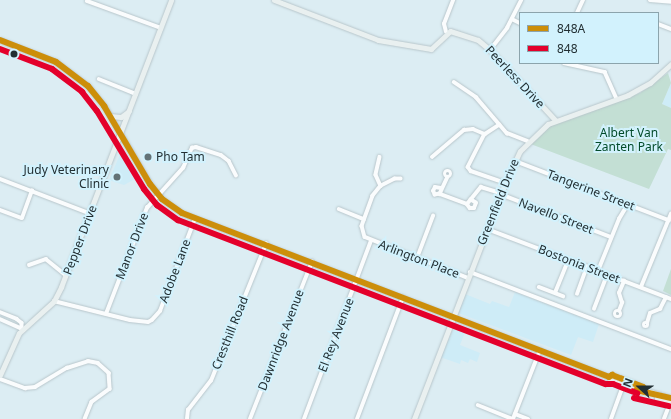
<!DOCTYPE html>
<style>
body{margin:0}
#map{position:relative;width:671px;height:419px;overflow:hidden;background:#dcedf3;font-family:"Noto Sans",sans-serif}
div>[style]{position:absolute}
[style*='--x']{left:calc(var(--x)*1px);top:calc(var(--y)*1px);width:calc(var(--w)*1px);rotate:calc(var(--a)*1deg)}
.built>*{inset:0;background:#ceecf7}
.green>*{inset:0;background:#c3dfd4}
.roads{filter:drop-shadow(0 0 1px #b8c6cb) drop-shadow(0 0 1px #b8c6cb)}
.street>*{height:3.5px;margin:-1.75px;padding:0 1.75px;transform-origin:1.75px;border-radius:1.75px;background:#fafcfd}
.street>.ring{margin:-1.75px;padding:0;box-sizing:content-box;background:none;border:3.5px solid #fafcfd;border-radius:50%}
.secondary>*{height:5px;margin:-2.5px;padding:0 2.5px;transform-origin:2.5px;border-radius:2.5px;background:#e9f0f0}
.bus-1>*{height:6px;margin:-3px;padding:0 3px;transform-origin:3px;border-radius:3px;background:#cc8e0a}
.bus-2>*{height:6px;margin:-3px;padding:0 3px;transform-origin:3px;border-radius:3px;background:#e4002b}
.dots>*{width:11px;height:11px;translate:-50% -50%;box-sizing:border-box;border:2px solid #d2f2fd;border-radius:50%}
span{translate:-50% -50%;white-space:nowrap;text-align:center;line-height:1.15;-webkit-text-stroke:4px #d2f2fd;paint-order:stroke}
.street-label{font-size:12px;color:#222f33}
.park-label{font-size:12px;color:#034b2a}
.poi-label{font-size:12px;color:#222f33}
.left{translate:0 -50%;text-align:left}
.right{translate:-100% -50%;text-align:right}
.legend{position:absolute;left:519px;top:12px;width:140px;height:52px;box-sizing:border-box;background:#d2f2fd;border:1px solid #8ca4ac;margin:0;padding:5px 7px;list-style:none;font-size:12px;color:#222f33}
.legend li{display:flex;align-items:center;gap:8px;height:20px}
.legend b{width:20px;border:1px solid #8ca4ac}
.north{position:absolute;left:619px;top:367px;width:40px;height:40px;-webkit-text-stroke:3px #d2f2fd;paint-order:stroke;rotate:291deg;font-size:11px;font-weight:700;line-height:16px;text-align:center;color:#222f33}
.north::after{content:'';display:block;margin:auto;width:14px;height:18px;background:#222f33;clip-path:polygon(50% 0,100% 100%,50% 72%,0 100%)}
</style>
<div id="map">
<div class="built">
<div style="clip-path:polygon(671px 83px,671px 108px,662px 104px)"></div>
<div style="clip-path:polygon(121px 152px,137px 178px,124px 185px,109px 180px)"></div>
<div style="clip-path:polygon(515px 292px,599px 324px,593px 342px,578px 337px,571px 355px,458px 313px,465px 294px,490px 304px,492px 301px,509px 307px)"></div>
<div style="clip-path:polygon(455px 326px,466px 330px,460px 345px,480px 353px,477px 362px,470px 359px,468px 363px,461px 360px,460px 364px,440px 357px)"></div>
</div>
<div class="green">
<div style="clip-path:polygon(668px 73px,671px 83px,662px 104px,671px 108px,671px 150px,668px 149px,649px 189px,528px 143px,548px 126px,640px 93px)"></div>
<div style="clip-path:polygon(671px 269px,671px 295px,663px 291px)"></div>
</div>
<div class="roads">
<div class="street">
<div style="--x:650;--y:0;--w:21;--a:5"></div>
<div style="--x:87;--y:1;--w:79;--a:20"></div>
<div style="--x:577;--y:13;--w:14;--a:-65"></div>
<div style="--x:512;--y:19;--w:9;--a:27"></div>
<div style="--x:658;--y:24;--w:14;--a:21"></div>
<div style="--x:446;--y:32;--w:8;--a:-104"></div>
<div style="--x:444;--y:24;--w:26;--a:-69"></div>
<div style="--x:490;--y:50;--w:28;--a:-52"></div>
<div style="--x:507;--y:28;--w:31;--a:-63"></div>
<div style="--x:564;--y:63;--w:42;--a:12.4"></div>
<div style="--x:605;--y:72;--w:30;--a:66"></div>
<div style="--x:99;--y:79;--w:40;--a:22"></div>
<div style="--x:454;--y:82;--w:27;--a:34"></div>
<div style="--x:476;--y:97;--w:48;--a:49.3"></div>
<div style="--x:507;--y:133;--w:22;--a:21"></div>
<div style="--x:485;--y:134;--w:37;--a:117"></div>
<div style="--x:468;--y:167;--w:5;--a:53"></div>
<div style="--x:471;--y:171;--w:36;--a:19"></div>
<div style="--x:380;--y:157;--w:18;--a:103"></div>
<div style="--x:376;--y:175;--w:12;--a:66"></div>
<div style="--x:432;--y:157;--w:42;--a:-40.2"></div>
<div style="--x:464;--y:130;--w:9;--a:-6"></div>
<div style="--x:473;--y:129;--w:13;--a:23"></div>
<div style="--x:485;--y:134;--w:17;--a:-33"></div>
<div style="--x:515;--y:161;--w:165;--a:21"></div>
<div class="ring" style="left:444.5px;top:170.5px;width:3.5px;height:3.5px"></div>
<div style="--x:448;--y:177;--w:19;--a:115"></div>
<div style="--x:440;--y:194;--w:29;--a:20"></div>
<div style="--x:467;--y:204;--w:22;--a:-51"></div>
<div style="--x:481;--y:187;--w:21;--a:17"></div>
<div style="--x:0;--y:179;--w:95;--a:20.9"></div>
<div style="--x:401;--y:179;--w:6;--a:180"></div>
<div style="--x:395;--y:179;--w:16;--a:153"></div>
<div style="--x:381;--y:186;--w:13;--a:129"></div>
<div style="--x:373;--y:196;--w:32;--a:110"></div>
<div style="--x:362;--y:226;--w:11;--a:75"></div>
<div style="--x:365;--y:237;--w:111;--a:21.7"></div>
<div style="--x:440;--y:194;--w:5;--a:169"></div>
<div style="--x:435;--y:195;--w:4;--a:-117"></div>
<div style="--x:433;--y:191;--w:4;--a:-63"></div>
<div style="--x:435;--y:187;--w:6;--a:9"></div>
<div style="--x:500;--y:194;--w:119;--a:21.2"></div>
<div style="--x:467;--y:204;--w:5;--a:53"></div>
<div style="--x:470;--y:208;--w:4;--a:0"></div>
<div style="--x:474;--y:208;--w:5;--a:-68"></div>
<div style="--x:476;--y:203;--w:6;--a:-149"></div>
<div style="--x:339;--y:209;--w:27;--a:22"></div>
<div style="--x:0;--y:210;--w:23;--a:20"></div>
<div style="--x:22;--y:218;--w:29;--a:-70"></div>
<div style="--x:487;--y:229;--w:197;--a:20.8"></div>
<div style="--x:417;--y:258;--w:45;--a:-69.1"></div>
<div style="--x:29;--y:265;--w:18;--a:-19"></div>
<div style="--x:46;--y:259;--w:26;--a:39"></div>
<div style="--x:598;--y:271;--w:56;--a:-68"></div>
<div style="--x:619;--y:219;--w:17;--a:-59"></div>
<div style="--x:470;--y:272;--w:215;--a:21"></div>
<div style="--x:539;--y:287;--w:26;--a:21"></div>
<div style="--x:641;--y:287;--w:79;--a:-67.7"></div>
<div style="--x:555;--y:293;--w:35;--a:-68"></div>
<div style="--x:577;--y:294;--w:29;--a:-70"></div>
<div style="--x:54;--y:301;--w:78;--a:14"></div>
<div style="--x:130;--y:320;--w:18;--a:6"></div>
<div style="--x:148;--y:322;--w:4;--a:-27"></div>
<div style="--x:152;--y:320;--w:12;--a:-48"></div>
<div style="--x:160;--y:311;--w:98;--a:-69.2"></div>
<div style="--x:594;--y:309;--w:36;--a:-69"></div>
<div class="ring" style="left:615px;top:311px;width:2.5px;height:2.5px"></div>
<div style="--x:619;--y:311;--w:9;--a:-69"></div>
<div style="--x:622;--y:303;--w:10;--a:-107"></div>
<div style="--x:619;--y:293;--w:13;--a:-67"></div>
<div style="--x:0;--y:312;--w:18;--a:22"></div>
<div style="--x:17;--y:319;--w:6;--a:39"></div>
<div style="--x:22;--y:323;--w:6;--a:90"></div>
<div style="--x:106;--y:314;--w:114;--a:-68.9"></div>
<div style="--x:147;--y:208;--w:54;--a:-48"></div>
<div style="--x:183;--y:168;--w:22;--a:-66"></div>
<div style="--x:192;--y:148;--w:4;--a:-14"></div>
<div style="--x:196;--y:147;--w:26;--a:18"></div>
<div style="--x:221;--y:155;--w:10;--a:37"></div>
<div style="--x:229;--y:161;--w:16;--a:63"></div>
<div style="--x:0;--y:319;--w:24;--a:24"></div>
<div class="ring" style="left:643.5px;top:322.5px;width:1.5px;height:1.5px"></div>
<div style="--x:647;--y:323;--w:10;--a:-73"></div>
<div style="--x:650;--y:313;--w:11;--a:-22"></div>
<div style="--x:660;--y:309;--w:13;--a:-63"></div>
<div style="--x:0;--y:379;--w:27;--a:20"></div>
<div style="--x:25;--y:388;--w:10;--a:-6"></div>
<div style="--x:35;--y:387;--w:37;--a:-31"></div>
<div style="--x:67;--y:368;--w:22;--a:-18"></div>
<div style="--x:88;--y:361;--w:10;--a:11"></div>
<div style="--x:98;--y:363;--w:15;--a:42"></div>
<div style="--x:109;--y:373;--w:16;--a:86"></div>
<div style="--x:110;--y:389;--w:22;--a:144"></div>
<div style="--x:92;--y:402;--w:18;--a:112"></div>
<div style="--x:478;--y:405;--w:38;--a:22"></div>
<div style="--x:515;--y:414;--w:14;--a:21"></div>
<div style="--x:187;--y:419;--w:9;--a:-84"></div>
<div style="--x:188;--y:410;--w:37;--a:-52"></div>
<div style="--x:211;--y:381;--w:148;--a:-68.1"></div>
<div style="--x:250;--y:419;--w:169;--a:-68.5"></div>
<div style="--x:304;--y:419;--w:190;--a:-69.4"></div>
<div style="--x:357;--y:419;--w:130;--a:-69.3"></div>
<div style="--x:513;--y:419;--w:74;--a:-68.6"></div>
<div style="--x:611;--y:419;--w:38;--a:-70"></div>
<div style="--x:664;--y:419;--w:19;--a:-69"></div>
</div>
<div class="secondary">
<div style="--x:274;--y:0;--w:111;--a:21"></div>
<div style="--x:378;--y:40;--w:54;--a:9.6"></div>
<div style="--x:431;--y:49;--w:26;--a:-43"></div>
<div style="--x:450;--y:31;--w:29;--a:18"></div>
<div style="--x:478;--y:40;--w:16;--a:40"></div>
<div style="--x:490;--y:50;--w:96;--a:47.1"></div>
<div style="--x:0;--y:40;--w:60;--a:21.4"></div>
<div style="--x:56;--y:62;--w:40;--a:37"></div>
<div style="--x:88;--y:86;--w:26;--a:51"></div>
<div style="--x:104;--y:106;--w:91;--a:59.5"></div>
<div style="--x:150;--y:184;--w:19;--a:51"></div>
<div style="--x:162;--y:199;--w:24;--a:35"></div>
<div style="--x:182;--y:213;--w:457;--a:21"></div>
<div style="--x:609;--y:377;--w:4;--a:-34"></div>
<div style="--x:612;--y:375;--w:33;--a:21"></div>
<div style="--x:643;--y:387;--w:3;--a:72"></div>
<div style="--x:110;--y:116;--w:11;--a:5"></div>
<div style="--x:121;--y:117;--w:10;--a:-37"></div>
<div style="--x:0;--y:375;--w:46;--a:-65.7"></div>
<div style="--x:19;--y:333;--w:47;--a:-42.4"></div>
<div style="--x:54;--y:301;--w:16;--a:-63"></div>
<div style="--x:61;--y:287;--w:307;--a:-69"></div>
<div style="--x:609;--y:377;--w:3;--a:72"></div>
<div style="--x:610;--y:380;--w:33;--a:21"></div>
<div style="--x:641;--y:392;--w:4;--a:-34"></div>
<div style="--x:644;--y:390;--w:28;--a:17"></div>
<div style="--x:657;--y:395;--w:3;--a:90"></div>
<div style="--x:657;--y:398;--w:15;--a:20"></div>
<div style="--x:414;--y:419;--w:253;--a:-68.9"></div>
<div style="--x:505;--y:183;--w:35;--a:-65"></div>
<div style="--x:520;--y:151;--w:39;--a:-44"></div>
<div style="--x:548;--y:124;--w:85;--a:-19.9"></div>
<div style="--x:628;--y:95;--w:25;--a:-29"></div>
<div style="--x:650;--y:83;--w:28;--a:-42"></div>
</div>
</div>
<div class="bus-1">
<div style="--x:0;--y:40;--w:60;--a:21.4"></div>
<div style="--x:56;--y:62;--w:40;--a:37"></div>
<div style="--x:88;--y:86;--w:26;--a:51"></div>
<div style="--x:104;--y:106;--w:91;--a:59.5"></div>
<div style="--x:150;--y:184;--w:19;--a:51"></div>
<div style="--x:162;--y:199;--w:24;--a:35"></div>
<div style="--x:182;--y:213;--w:457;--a:21"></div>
<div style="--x:609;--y:377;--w:4;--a:-34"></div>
<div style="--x:612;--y:375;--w:33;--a:21"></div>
<div style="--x:643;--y:387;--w:3;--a:72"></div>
<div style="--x:636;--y:390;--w:36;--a:13"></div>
</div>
<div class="bus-2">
<div style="--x:0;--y:49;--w:56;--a:21"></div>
<div style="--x:52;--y:69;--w:38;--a:37"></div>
<div style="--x:82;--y:92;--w:24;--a:52"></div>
<div style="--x:97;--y:111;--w:91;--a:58.9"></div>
<div style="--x:144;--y:189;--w:21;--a:51"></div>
<div style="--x:157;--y:205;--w:26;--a:36"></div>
<div style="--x:178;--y:220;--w:458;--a:21"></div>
<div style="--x:606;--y:384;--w:7;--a:0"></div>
<div style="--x:613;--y:384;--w:26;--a:21"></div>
<div style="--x:634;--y:398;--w:36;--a:13"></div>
</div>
<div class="dots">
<div style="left:14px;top:54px;background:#222f33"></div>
<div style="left:148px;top:157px;background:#637276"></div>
<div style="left:117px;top:177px;background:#637276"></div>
</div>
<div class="street-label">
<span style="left:515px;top:77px;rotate:47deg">Peerless Drive</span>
<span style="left:591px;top:190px;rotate:21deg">Tangerine Street</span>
<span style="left:498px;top:202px;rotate:-68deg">Greenfield Drive</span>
<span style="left:556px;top:216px;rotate:21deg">Navello Street</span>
<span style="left:80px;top:240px;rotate:-69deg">Pepper Drive</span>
<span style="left:132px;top:246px;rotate:-69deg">Manor Drive</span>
<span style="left:419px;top:259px;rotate:21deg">Arlington Place</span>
<span style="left:579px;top:264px;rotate:21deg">Bostonia Street</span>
<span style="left:175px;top:271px;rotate:-69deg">Adobe Lane</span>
<span style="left:230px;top:333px;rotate:-68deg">Cresthill Road</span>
<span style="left:336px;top:335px;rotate:-69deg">El Rey Avenue</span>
<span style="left:281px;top:340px;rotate:-69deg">Dawnridge Avenue</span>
</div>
<div class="park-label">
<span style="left:629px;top:140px">Albert Van<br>Zanten Park</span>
</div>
<div class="poi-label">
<span class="left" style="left:156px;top:157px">Pho Tam</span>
<span class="right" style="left:109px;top:177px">Judy Veterinary<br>Clinic</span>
</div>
<ul class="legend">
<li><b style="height:5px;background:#cc8e0a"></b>848A</li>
<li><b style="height:5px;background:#e4002b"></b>848</li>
</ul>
<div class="north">N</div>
</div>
